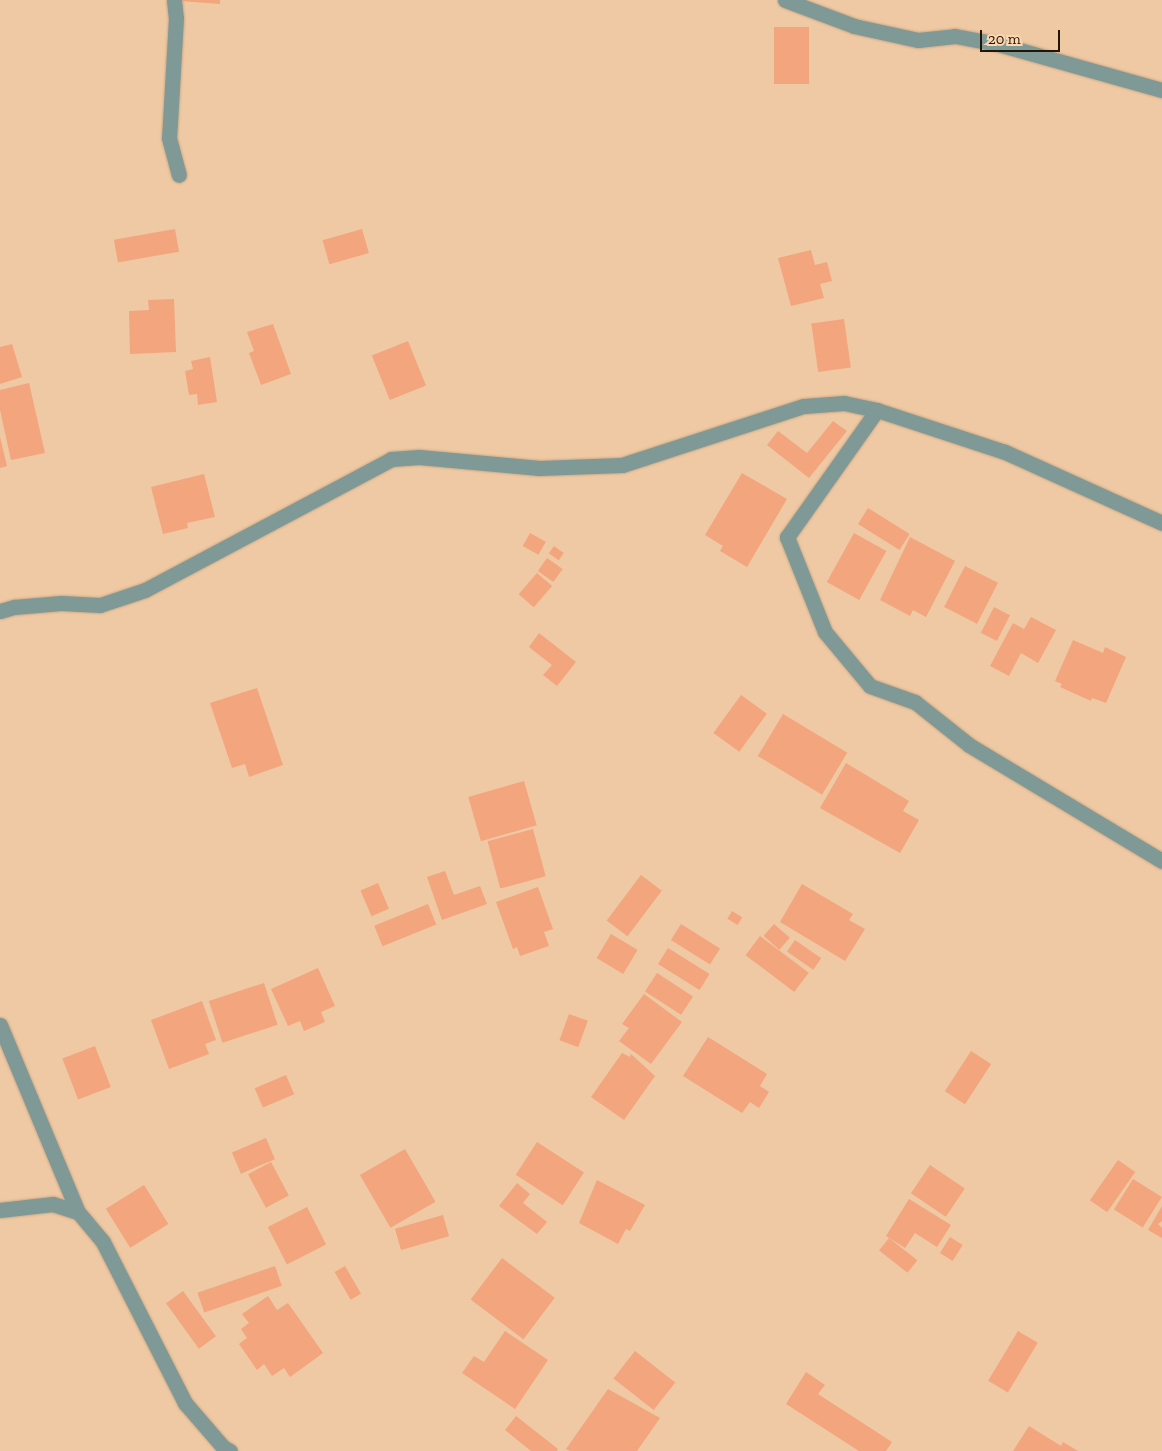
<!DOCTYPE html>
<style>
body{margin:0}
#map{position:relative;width:1162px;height:1451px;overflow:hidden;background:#eec9a3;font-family:"Zilla Slab",serif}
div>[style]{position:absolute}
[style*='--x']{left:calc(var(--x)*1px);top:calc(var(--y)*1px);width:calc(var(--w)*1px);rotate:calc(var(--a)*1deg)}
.building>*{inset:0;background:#f3a57e;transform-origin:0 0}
.roads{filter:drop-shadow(0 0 1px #c9a887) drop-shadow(0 0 1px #c9a887)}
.minor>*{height:15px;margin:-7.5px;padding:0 7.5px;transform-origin:7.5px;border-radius:7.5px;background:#7f9996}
span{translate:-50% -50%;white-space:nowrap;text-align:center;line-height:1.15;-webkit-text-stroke:4px #fcd6af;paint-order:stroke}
.scale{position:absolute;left:980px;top:30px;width:80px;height:22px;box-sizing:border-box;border:2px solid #221406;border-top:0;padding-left:6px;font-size:15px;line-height:18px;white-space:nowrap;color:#221406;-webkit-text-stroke:4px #fcd6af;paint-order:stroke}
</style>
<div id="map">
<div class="building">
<div style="clip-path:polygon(166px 0,220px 0,220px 4px)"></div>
<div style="left:774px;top:27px;width:35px;height:57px"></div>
<div style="left:175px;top:229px;width:23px;height:62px;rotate:80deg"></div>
<div style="left:362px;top:229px;width:25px;height:41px;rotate:74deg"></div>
<div style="clip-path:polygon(811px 250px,815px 265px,827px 262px,832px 281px,820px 284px,824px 298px,791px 306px,778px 258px)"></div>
<div style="clip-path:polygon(174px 299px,176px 352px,130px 354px,129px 311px,149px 310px,148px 300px)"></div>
<div style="left:844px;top:319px;width:49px;height:33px;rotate:82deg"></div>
<div style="clip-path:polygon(273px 324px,291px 374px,261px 385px,249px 353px,254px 351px,247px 332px)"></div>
<div style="left:408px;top:341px;width:48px;height:39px;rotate:68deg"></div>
<div style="clip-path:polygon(12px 344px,22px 377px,0 384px,0 347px)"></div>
<div style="clip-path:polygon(210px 357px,217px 402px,198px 405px,197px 394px,189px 395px,185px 371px,193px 369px,191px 361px)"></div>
<div style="clip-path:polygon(29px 383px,45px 453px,11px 460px,0 410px,0 390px)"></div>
<div style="clip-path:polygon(833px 421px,847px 431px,809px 478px,767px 445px,778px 431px,807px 453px)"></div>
<div style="clip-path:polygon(0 437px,7px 466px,0 468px)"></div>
<div style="clip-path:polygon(742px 473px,787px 499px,747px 567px,720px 551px,723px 546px,705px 535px)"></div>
<div style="clip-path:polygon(204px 474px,215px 517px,187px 523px,188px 528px,163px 534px,151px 487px)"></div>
<div style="left:868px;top:508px;width:49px;height:19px;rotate:32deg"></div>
<div style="left:530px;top:533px;width:18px;height:15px;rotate:29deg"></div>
<div style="left:854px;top:533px;width:37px;height:56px;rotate:29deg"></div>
<div style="clip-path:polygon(910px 537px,955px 561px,926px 617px,913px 610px,910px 616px,880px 600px)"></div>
<div style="left:554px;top:546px;width:12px;height:9px;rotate:35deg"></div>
<div style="left:547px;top:558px;width:19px;height:16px;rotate:35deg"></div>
<div style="left:965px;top:566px;width:37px;height:46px;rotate:27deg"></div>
<div style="left:537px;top:573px;width:20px;height:28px;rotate:41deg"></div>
<div style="left:994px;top:607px;width:18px;height:29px;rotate:27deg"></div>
<div style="clip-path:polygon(1031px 617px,1056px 630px,1038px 663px,1021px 653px,1009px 676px,990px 666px,1013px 623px,1024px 629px)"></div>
<div style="clip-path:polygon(539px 633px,576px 662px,557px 686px,543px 675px,552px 665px,529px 647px)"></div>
<div style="clip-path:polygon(1073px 640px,1103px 653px,1105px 647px,1126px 657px,1106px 703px,1092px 698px,1091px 701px,1060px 687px,1062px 684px,1055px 681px)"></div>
<div style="clip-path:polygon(257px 688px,283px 765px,249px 777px,245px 764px,232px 768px,210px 703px)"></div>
<div style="left:741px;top:695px;width:32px;height:47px;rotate:36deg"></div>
<div style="left:783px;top:714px;width:75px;height:49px;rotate:31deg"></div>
<div style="clip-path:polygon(846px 763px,909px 801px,903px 811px,919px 820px,900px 853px,820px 808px)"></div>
<div style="left:524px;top:781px;width:46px;height:58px;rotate:74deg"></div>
<div style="left:533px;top:829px;width:49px;height:47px;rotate:75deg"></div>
<div style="clip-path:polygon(445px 871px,454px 895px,480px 886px,487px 904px,442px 920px,427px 877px)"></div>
<div style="left:641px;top:875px;width:26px;height:57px;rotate:37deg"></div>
<div style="left:378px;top:883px;width:28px;height:19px;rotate:67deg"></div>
<div style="clip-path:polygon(802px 884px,853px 914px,849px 920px,865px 929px,845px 961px,780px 922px)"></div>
<div style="clip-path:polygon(538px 887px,553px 929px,544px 932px,549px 946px,520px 956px,517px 947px,513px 949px,496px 902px)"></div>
<div style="left:428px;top:904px;width:22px;height:58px;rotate:68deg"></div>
<div style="left:732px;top:911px;width:12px;height:9px;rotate:31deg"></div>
<div style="left:681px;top:924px;width:46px;height:19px;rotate:32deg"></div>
<div style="left:774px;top:924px;width:21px;height:16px;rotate:41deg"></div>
<div style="left:611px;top:934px;width:31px;height:28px;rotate:31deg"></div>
<div style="left:760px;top:936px;width:61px;height:24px;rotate:37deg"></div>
<div style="left:795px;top:940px;width:32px;height:14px;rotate:35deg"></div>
<div style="left:668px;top:948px;width:49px;height:19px;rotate:32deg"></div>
<div style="clip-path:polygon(318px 968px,335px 1006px,321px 1012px,325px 1022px,304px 1031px,300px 1021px,288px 1026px,271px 989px)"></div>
<div style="left:657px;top:973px;width:43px;height:22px;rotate:33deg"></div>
<div style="left:264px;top:983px;width:44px;height:58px;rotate:72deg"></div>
<div style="clip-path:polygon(644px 994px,682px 1022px,651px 1064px,619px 1041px,629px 1028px,622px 1024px)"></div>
<div style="clip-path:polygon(202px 1001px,216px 1040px,205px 1044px,209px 1054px,169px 1069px,151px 1020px)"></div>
<div style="left:569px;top:1014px;width:20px;height:28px;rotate:20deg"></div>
<div style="clip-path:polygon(708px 1037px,767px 1074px,760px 1086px,769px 1092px,759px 1108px,750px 1102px,742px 1113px,683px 1076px)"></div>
<div style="left:95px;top:1046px;width:44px;height:35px;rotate:69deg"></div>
<div style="left:971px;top:1051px;width:24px;height:48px;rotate:33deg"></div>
<div style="clip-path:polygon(622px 1053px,630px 1057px,631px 1054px,655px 1076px,624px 1120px,591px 1097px)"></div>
<div style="left:286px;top:1075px;width:21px;height:34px;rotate:67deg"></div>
<div style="left:266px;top:1138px;width:23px;height:37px;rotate:67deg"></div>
<div style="left:537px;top:1142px;width:56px;height:39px;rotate:33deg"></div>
<div style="left:405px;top:1149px;width:61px;height:52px;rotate:60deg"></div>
<div style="left:1118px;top:1160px;width:21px;height:49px;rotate:35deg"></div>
<div style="left:271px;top:1162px;width:38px;height:26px;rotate:62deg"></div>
<div style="left:930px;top:1165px;width:42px;height:34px;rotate:34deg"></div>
<div style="left:1133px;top:1179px;width:34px;height:36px;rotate:32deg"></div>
<div style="clip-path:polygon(597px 1180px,645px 1205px,630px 1231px,626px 1229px,618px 1244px,579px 1223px)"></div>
<div style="clip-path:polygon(517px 1183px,530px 1194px,523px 1203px,547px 1222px,537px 1234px,499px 1206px)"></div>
<div style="left:144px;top:1185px;width:46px;height:45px;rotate:58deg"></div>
<div style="clip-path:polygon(909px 1199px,951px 1225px,937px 1247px,915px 1233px,905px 1248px,886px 1236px)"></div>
<div style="clip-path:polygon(1162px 1206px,1162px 1221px,1158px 1224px,1162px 1228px,1162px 1238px,1148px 1230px)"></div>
<div style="left:307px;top:1207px;width:42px;height:44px;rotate:63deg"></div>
<div style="left:443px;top:1215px;width:22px;height:50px;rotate:74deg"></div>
<div style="left:950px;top:1237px;width:15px;height:19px;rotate:32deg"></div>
<div style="left:889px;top:1238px;width:36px;height:16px;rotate:38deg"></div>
<div style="left:502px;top:1258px;width:66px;height:52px;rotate:37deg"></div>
<div style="left:275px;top:1266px;width:21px;height:82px;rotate:71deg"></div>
<div style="left:345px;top:1266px;width:32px;height:12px;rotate:60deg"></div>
<div style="left:183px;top:1291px;width:56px;height:21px;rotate:54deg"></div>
<div style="clip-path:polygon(268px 1296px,277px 1310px,288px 1303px,323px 1353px,290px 1377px,284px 1368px,272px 1376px,264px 1364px,257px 1370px,239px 1344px,247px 1338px,241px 1329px,249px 1323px,242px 1314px)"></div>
<div style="clip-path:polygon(505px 1331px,548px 1360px,515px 1409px,462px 1373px,474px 1356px,484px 1362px)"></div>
<div style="left:1018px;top:1331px;width:23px;height:58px;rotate:31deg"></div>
<div style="left:635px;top:1351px;width:51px;height:35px;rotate:38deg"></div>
<div style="clip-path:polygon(806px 1372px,825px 1385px,818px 1394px,892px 1442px,886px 1451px,859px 1451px,786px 1404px)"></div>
<div style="clip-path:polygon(608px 1389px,660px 1418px,637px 1451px,570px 1451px,566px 1449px)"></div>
<div style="clip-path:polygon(516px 1416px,558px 1449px,557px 1451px,531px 1451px,505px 1430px)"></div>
<div style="clip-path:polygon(1029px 1426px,1061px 1446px,1063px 1442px,1078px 1451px,1013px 1451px)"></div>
</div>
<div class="roads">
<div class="minor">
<div style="--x:174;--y:0;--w:18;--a:84"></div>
<div style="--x:176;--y:18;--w:120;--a:93.3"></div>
<div style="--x:169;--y:138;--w:38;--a:75"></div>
<div style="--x:785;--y:0;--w:74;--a:20.6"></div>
<div style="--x:854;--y:26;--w:66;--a:12.3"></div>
<div style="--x:918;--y:40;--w:37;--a:-6"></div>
<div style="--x:955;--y:36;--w:44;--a:10.5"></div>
<div style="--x:998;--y:44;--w:170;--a:15.7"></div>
<div style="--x:877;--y:410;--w:156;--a:125.3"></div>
<div style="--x:787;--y:537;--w:102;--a:68.2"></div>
<div style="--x:825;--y:632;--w:70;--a:50.2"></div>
<div style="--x:870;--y:686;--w:48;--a:19.6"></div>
<div style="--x:915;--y:702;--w:69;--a:38.5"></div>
<div style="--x:969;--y:745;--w:225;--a:31"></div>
<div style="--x:0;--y:611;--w:15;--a:-16"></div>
<div style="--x:14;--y:607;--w:47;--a:-4.9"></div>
<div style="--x:61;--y:603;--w:39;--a:3"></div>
<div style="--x:100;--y:605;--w:47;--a:-18.4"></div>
<div style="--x:145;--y:590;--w:279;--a:-28"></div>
<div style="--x:391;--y:459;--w:28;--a:-4"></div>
<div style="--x:419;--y:457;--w:121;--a:5.2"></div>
<div style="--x:539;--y:468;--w:83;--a:-2.1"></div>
<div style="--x:622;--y:465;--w:191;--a:-18"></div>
<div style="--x:804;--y:406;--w:40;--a:-4.3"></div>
<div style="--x:844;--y:403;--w:34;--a:12"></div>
<div style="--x:877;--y:410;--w:135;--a:18.2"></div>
<div style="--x:1005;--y:452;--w:172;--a:24.3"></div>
<div style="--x:0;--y:1025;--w:203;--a:67.4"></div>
<div style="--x:0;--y:1210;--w:53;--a:-6.5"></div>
<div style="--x:53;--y:1204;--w:26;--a:18"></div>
<div style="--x:78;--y:1212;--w:39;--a:50"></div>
<div style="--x:103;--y:1242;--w:181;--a:63"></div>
<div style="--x:185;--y:1403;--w:58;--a:49.2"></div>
<div style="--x:223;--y:1447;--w:8;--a:30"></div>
</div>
</div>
<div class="scale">20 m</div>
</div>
